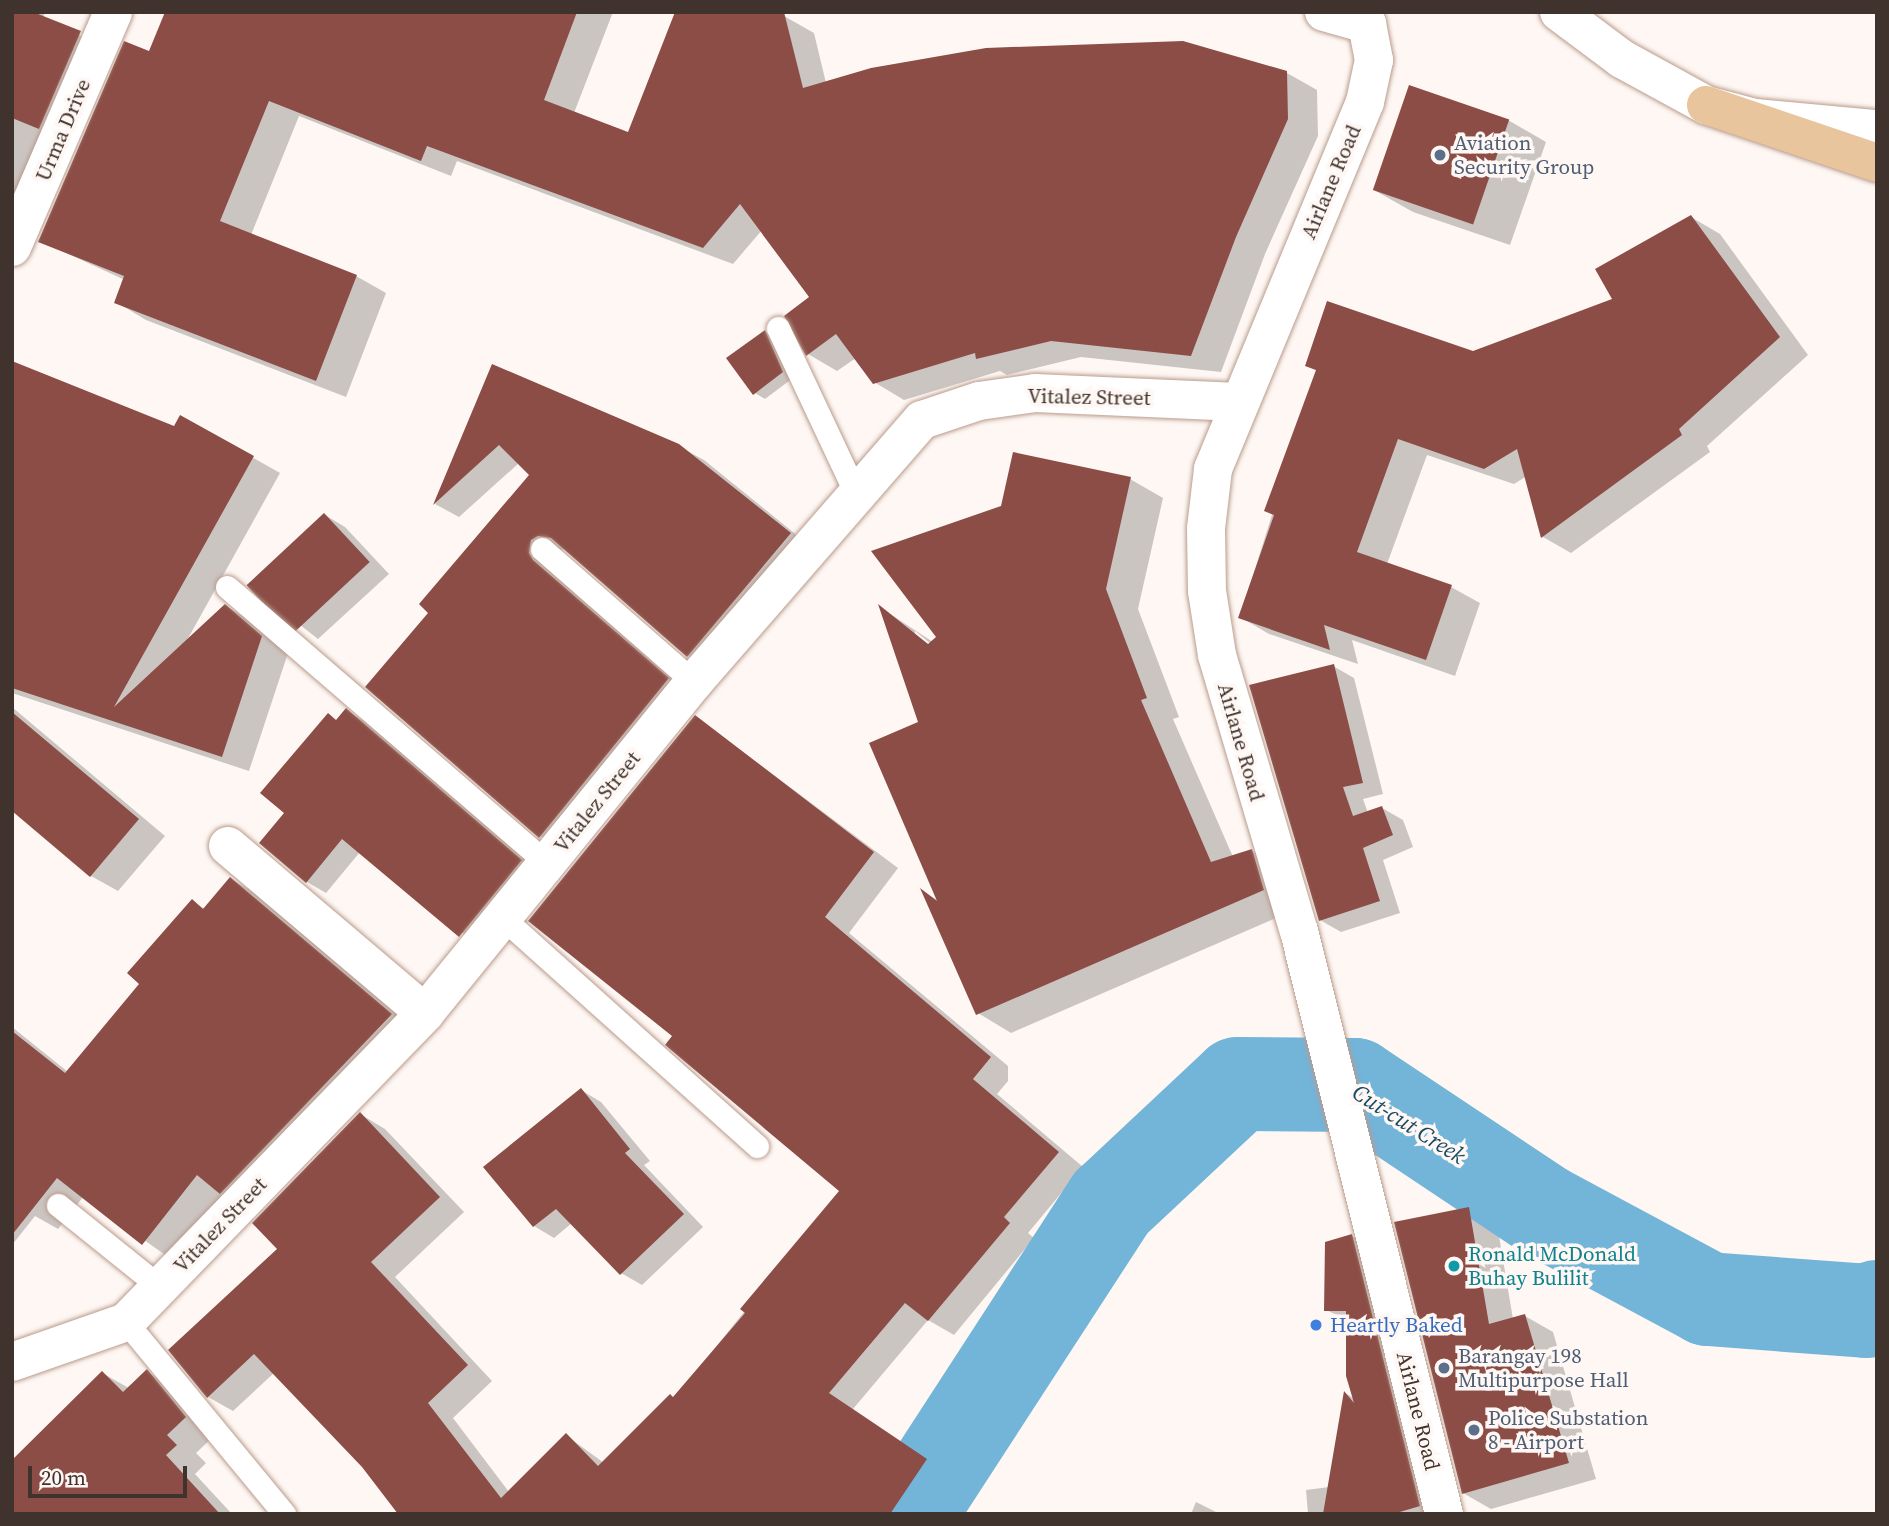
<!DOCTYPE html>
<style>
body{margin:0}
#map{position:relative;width:1889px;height:1526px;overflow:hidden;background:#fef7f3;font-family:"Source Serif 4",serif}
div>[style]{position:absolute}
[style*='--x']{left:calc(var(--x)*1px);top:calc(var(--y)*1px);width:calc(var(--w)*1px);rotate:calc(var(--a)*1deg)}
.shadow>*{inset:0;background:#0003}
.river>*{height:94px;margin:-47px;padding:0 47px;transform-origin:47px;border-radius:47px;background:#73b4d9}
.building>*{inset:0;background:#8b4d46;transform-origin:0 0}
.roads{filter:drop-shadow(0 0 2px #ba9b8c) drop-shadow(0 0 2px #ba9b8c)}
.service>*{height:23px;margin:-11.5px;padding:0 11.5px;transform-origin:11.5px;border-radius:11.5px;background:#fff}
.minor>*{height:38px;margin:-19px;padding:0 19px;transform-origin:19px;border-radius:19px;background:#fff}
.tertiary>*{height:38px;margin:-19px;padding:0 19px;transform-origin:19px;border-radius:19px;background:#fff}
.primary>*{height:38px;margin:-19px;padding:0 19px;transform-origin:19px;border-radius:19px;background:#e8c59d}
.dots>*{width:19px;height:19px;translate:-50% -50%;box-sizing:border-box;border:4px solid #fef7f3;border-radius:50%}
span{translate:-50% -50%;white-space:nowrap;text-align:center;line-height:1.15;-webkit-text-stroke:7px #fef7f3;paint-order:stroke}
.street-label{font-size:21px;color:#40332d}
.service-label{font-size:21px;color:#4e5e75}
.left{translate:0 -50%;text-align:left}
.culture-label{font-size:21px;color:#0d838f}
.shop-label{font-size:21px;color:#366cbe}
.water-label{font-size:23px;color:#154a64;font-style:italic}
.frame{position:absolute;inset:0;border:14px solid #40332d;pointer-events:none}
.scale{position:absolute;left:28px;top:1466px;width:159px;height:32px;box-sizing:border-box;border:4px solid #40332d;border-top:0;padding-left:9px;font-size:21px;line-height:24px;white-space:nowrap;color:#40332d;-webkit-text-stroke:5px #fef7f3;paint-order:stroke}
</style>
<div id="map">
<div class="shadow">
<div style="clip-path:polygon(12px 12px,45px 12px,43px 18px,110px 50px,12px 236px)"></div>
<div style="clip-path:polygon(167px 12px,613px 12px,574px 113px,629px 134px,784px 16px,814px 33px,826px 83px,1287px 73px,1317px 90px,1318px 136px,1265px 254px,1221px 372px,1081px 357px,1007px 375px,1000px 371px,904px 400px,874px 382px,856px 358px,837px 371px,808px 354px,811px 298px,762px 230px,733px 264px,457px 161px,451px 176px,299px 116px,251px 235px,356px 276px,386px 293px,346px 397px,146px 320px,116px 302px,125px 280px,40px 241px,150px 54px)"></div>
<div style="clip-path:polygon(1508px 120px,1546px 142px,1510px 245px,1413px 212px,1374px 190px)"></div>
<div style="clip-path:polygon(1691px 217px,1720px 234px,1808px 355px,1707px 446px,1710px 452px,1571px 553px,1543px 537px,1527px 476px,1514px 484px,1427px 455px,1387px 564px,1451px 587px,1480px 603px,1455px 676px,1352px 640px,1358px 664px,1269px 634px,1240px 617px,1317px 371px,1307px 365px,1473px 353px,1615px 300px)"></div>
<div style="clip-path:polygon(765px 332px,774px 338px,793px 378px,765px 399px,755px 393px)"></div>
<div style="clip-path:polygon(493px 366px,678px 446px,704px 460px,814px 549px,712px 670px,688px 656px,564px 549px,555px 554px,692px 694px,565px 850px,540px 836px,431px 612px,531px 474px,519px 463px,459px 517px,435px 504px)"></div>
<div style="clip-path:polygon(12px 380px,175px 429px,181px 417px,280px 473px,186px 642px,226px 606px,253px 622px,288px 653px,249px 771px,12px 693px)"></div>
<div style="clip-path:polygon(evenodd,1130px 479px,1163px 498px,1138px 609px,1179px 717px,1173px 719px,1233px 857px,1252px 851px,1285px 870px,1297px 909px,1011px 1033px,978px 1013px,924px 892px,939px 901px,921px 723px,881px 608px,933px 642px,1130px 479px,915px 631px,936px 648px,934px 651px,915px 635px,915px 631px)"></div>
<div style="clip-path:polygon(325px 515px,345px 527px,389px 574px,318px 639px,249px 585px)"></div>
<div style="clip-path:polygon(1333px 666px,1354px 678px,1383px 794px,1363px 799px,1368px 813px,1382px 808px,1403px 820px,1413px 847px,1383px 860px,1400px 913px,1341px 932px,1320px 920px)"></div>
<div style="clip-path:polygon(12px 707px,165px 836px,118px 891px,91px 876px,15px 811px,12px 816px)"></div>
<div style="clip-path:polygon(347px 711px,366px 722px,540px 872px,479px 946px,360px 852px,326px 893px,307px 882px,287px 813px)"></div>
<div style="clip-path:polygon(696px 717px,898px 868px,849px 933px,1008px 1066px,1008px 1081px,997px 1094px,1083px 1167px,1028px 1233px,1034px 1238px,954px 1335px,928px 1320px,853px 1409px,951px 1475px,925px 1514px,400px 1514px,363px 1466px,275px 1372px,233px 1411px,208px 1397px,279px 1250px,360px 1114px,385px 1129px,464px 1212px,395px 1277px,492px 1381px,453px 1418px,509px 1492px,567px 1436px,604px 1463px,674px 1399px,841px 1191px,674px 1036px)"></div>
<div style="clip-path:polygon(231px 879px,259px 895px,419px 1031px,249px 1209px,223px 1194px,171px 1259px,83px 1197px,58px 1229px,35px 1216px,12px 1245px,12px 1027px,68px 1072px,142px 984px,193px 902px,205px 909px)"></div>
<div style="clip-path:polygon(581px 1090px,601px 1102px,650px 1161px,644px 1165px,703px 1227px,642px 1285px,621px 1273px,572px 1223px,554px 1238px,534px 1226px)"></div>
<div style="clip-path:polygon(1469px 1208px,1497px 1224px,1513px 1319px,1525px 1316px,1553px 1332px,1596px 1479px,1491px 1509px,1463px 1493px)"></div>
<div style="clip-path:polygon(1352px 1236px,1370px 1246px,1437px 1514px,1308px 1514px,1306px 1490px,1329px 1487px,1345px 1393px,1355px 1399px,1348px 1320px,1326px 1310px)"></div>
<div style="clip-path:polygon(147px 1372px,177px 1389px,215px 1435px,196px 1453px,206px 1463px,195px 1474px,232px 1514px,12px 1514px,102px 1373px,129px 1388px)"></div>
<div style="clip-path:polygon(1196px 1502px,1220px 1514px,1191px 1514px)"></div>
</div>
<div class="river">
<div style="--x:909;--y:1514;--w:371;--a:-57"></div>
<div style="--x:1111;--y:1203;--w:174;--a:-43.1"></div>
<div style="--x:1238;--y:1084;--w:117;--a:0.5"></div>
<div style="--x:1355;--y:1085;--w:227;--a:33.7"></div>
<div style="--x:1544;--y:1211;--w:186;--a:28.2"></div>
<div style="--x:1708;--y:1299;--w:159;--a:4.3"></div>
<div style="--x:1867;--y:1311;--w:11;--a:-22"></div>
</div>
<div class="building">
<div style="clip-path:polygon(12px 12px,33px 12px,81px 31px,39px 129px,12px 118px)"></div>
<div style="clip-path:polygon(165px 12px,577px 12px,544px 100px,628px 132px,675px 12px,784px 12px,803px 88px,871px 68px,986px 48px,1183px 41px,1287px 71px,1288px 119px,1236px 237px,1191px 356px,1051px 341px,976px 359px,975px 353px,873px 384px,836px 334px,806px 356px,784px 316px,809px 297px,740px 204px,703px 248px,427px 146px,421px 161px,269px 101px,220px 221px,357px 275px,316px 381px,114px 303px,124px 276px,38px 242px,124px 41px,149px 51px)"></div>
<div style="left:1409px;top:85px;width:106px;height:111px;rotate:19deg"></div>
<div style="clip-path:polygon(1691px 215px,1780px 337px,1679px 429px,1682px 435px,1541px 538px,1517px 449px,1484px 469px,1398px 439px,1357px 552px,1452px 585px,1426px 660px,1324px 625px,1330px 650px,1238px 618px,1274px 515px,1264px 511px,1316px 370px,1305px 366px,1327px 301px,1473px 351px,1612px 299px,1595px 269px)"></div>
<div style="clip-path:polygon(765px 330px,783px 372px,753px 395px,726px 358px)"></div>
<div style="clip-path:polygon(12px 361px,174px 426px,180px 415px,254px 456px,114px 707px,225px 604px,262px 636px,222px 757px,12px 688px)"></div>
<div style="clip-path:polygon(492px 364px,679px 444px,791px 533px,687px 657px,551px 538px,538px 536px,531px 540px,529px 553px,533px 560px,669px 678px,539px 838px,365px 687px,428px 613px,419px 604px,529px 475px,499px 445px,433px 505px)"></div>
<div style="clip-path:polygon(1013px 452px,1131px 477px,1106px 589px,1147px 698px,1141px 700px,1211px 862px,1252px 849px,1264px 890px,976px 1015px,920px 888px,937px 901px,869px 743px,918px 722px,878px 604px,928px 644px,936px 637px,871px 551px,1001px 506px)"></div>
<div style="left:324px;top:513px;width:67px;height:106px;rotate:47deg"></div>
<div style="clip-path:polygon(1334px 664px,1363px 783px,1343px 787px,1353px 816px,1382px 806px,1393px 835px,1363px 848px,1380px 901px,1319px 921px,1249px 685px)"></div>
<div style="clip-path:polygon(346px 708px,522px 860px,459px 937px,342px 839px,306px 883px,259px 843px,284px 813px,260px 793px,328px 713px,336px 720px)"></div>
<div style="clip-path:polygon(12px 712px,139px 819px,90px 877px,12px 811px)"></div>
<div style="clip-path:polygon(695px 715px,874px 852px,825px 917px,991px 1057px,973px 1079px,1059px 1152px,1004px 1217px,1010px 1223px,928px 1321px,905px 1303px,829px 1393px,927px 1459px,890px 1514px,398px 1514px,362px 1467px,254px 1354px,207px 1398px,168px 1350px,277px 1249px,252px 1223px,360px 1112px,440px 1197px,371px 1262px,468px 1365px,428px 1403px,501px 1498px,566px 1433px,598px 1466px,670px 1394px,673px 1397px,745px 1313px,740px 1309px,839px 1191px,665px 1045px,672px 1036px,528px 921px)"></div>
<div style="clip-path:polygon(230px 877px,392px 1014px,220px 1194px,197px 1175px,142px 1245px,57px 1178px,12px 1235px,12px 1031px,65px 1073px,139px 984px,127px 973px,192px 899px,203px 909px)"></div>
<div style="clip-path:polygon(581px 1088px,630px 1149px,625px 1153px,684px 1214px,620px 1275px,556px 1209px,533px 1227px,483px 1167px)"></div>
<div style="clip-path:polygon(1469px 1207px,1489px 1324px,1525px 1314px,1569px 1463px,1462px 1494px,1394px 1222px)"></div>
<div style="clip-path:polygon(1352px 1234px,1420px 1506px,1393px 1514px,1323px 1514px,1344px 1391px,1354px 1403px,1346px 1376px,1346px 1311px,1324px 1311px,1325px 1242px)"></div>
<div style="clip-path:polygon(147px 1369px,186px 1417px,167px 1435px,177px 1445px,166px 1455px,220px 1514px,12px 1514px,12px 1460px,102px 1371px,123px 1392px)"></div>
</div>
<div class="roads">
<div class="service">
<div style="--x:778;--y:328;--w:183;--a:64.8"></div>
<div style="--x:542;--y:549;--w:202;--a:41.2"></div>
<div style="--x:227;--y:587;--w:423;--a:40.8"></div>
<div style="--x:504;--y:919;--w:340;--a:41.9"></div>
<div style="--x:58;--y:1205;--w:131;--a:38.8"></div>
<div style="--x:126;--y:1322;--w:249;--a:50.5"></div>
</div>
<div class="minor">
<div style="--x:1324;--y:12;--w:45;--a:15.6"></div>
<div style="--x:1367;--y:24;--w:37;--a:79"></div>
<div style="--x:1374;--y:60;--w:43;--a:102.1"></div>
<div style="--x:1365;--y:102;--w:397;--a:112.5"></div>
<div style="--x:1213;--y:469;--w:60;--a:96.7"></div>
<div style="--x:1206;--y:529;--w:62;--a:89.1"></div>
<div style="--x:1207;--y:591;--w:65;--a:81.1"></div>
<div style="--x:1217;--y:655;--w:288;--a:73.5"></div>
<div style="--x:1299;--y:931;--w:601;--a:76.03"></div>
<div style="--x:12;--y:247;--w:256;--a:-66.7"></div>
<div style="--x:228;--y:846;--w:258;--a:40.3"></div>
<div style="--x:12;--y:1362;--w:121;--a:-19.3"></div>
<div style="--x:126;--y:1322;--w:430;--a:-45.9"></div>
<div style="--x:425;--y:1013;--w:427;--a:-50.9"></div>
<div style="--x:694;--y:682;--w:347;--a:-49"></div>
<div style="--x:922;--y:420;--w:60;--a:-18.4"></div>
<div style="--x:979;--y:401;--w:57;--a:-8.1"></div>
<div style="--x:1035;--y:393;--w:204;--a:2.5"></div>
</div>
<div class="tertiary">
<div style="--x:1559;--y:12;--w:79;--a:36.7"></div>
<div style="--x:1622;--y:59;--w:96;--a:28.7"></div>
<div style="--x:1706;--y:105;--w:51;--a:14.9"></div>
<div style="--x:1755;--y:118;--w:122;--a:5.2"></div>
</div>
<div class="primary">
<div style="--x:1706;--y:105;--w:181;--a:18.7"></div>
</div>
</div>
<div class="dots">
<div style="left:1440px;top:155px;background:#5c6f8a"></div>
<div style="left:1454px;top:1266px;background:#0f9aa8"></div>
<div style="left:1316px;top:1325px;background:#3f7fe0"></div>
<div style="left:1444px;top:1368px;background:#5c6f8a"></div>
<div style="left:1474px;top:1430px;background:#5c6f8a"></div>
</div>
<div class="street-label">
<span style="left:63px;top:130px;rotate:-67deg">Urma Drive</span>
<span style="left:1331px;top:182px;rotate:-67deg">Airlane Road</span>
<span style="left:1089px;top:397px;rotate:1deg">Vitalez Street</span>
<span style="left:1241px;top:742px;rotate:74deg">Airlane Road</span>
<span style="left:597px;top:802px;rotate:-51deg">Vitalez Street</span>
<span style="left:220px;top:1225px;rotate:-46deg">Vitalez Street</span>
<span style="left:1418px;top:1411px;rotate:76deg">Airlane Road</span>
</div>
<div class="service-label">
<span class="left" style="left:1454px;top:155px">Aviation<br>Security Group</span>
<span class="left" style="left:1458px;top:1368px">Barangay 198<br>Multipurpose Hall</span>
<span class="left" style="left:1488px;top:1430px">Police Substation<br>8 - Airport</span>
</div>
<div class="culture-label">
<span class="left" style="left:1468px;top:1266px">Ronald McDonald<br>Buhay Bulilit</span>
</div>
<div class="shop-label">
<span class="left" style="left:1330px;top:1325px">Heartly Baked</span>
</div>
<div class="water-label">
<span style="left:1409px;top:1124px;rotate:32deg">Cut-cut Creek</span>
</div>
<div class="frame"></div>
<div class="scale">20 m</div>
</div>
